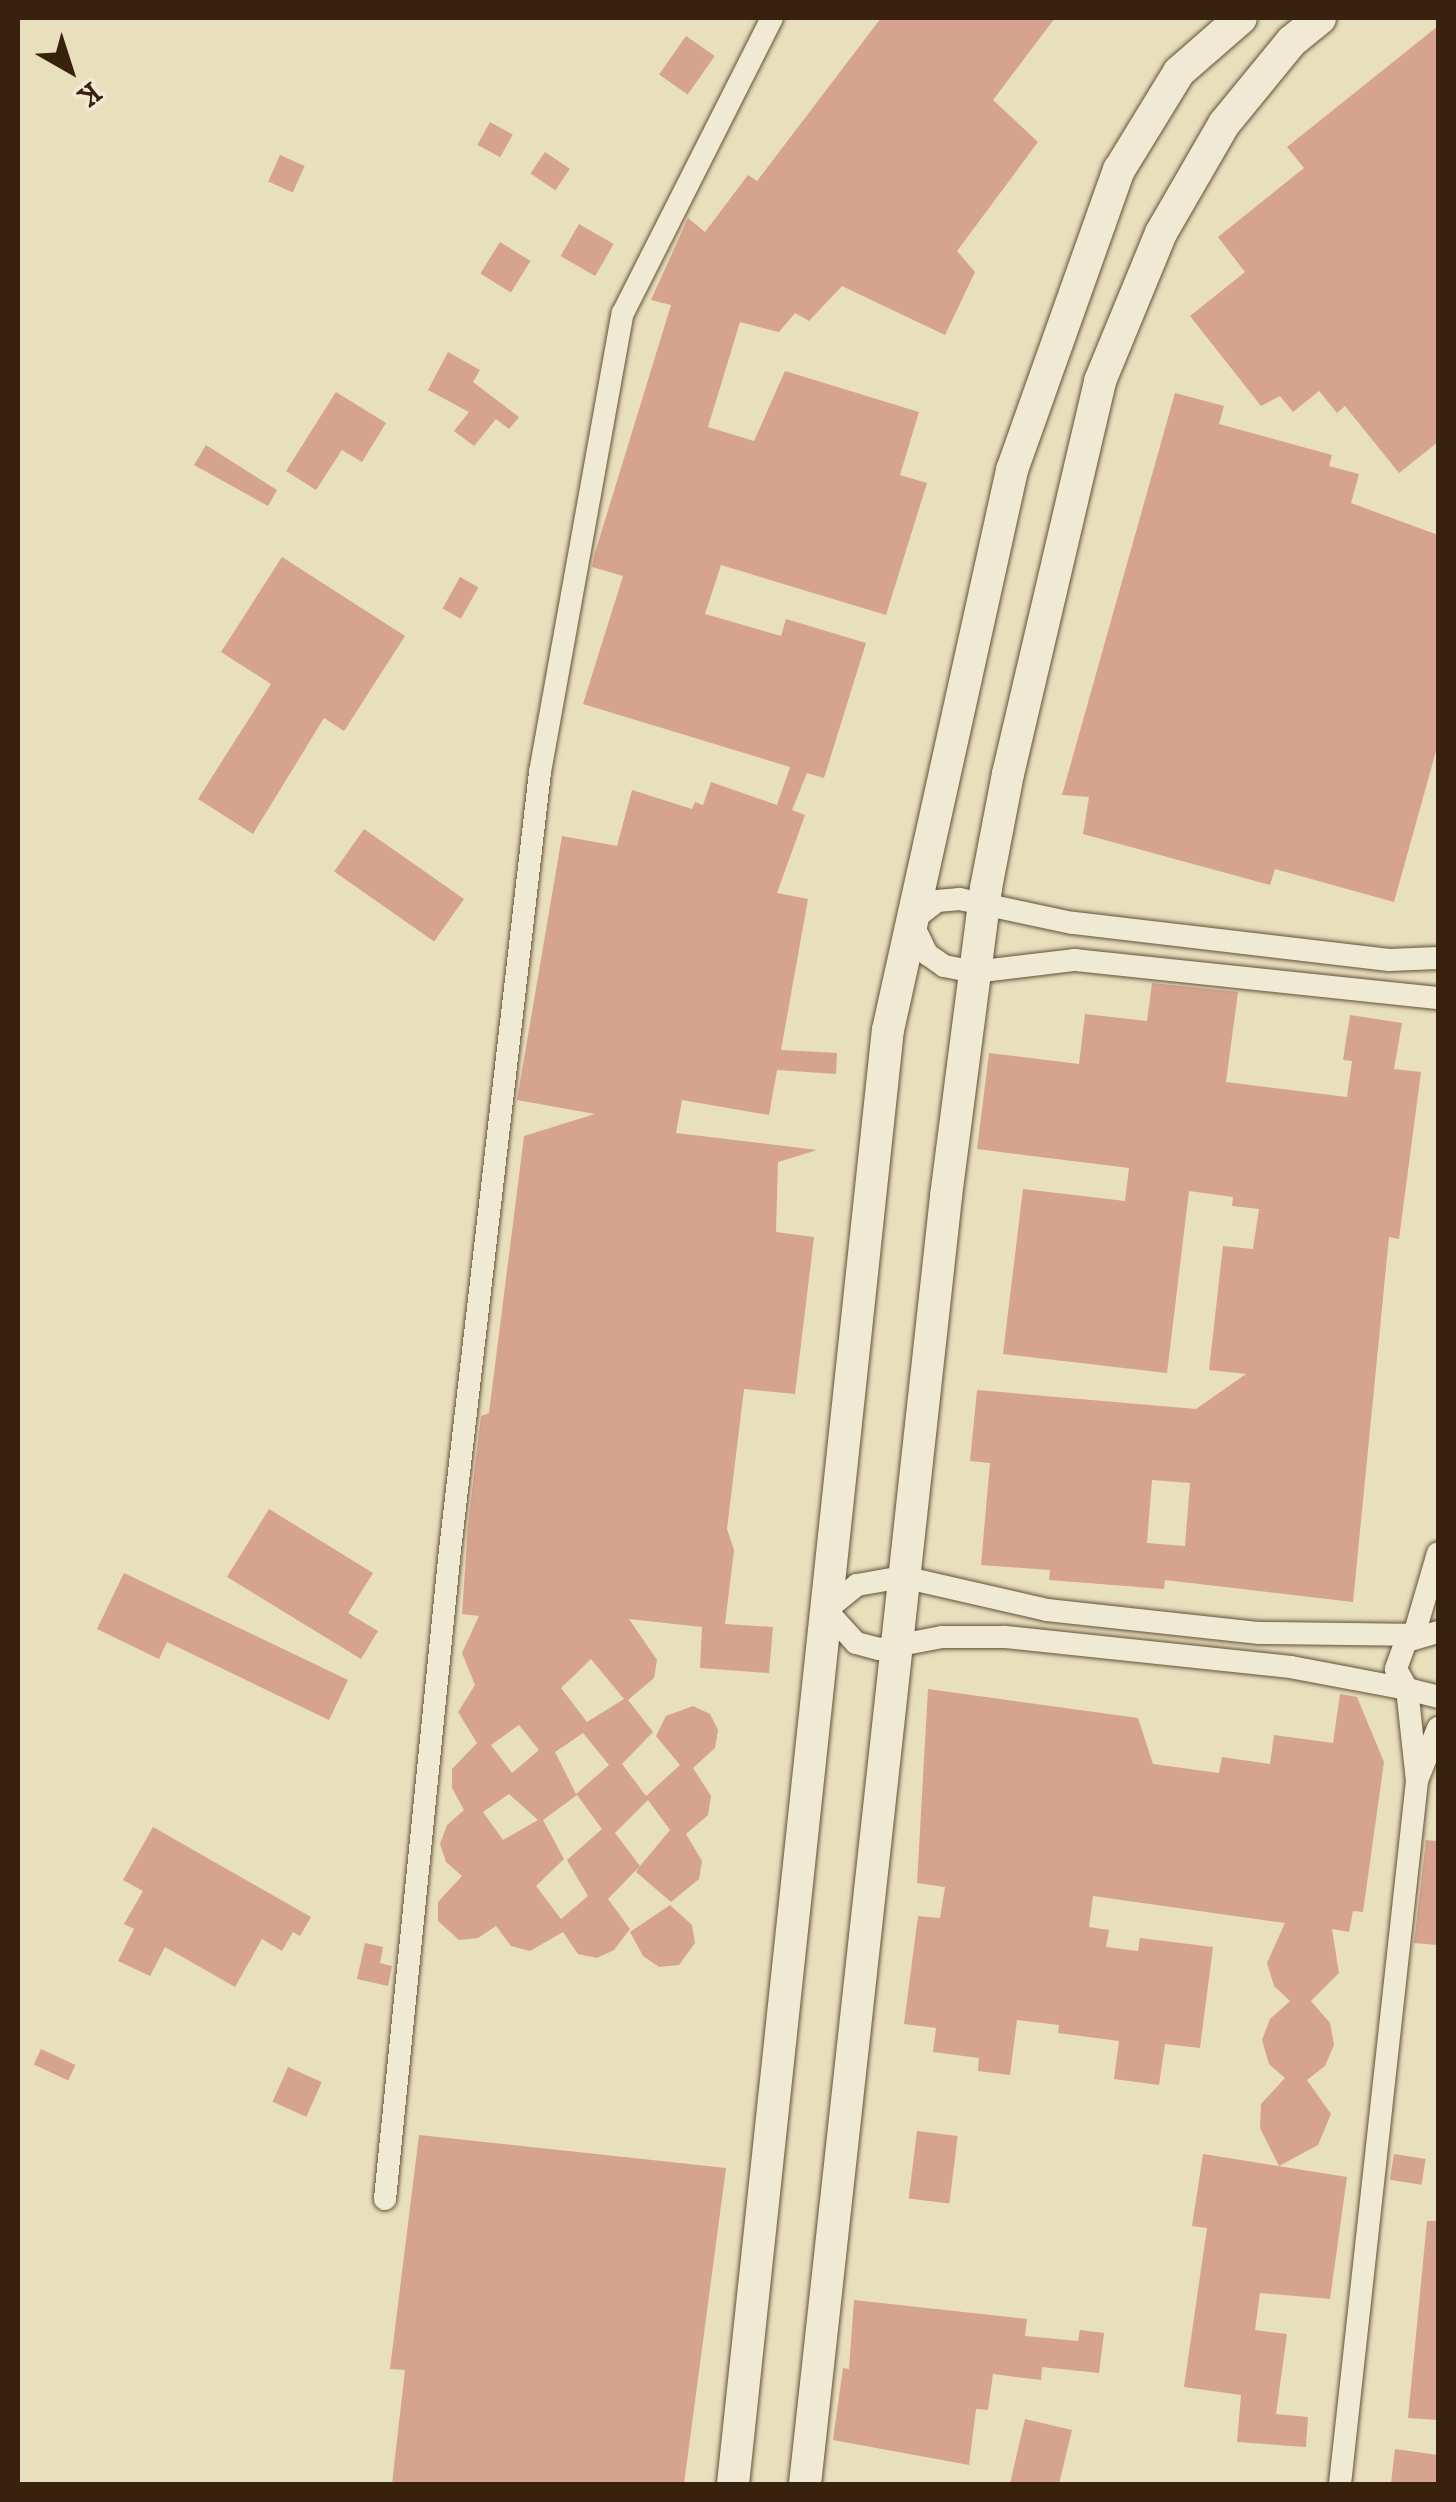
<!DOCTYPE html>
<style>
body{margin:0}
#map{position:relative;width:1456px;height:2502px;overflow:hidden;background:#e8dfbd;font-family:"IM FELL DW Pica",serif}
div>[style]{position:absolute}
[style*='--x']{left:calc(var(--x)*1px);top:calc(var(--y)*1px);width:calc(var(--w)*1px);rotate:calc(var(--a)*1deg)}
.building>*{inset:0;background:#d6a38e;transform-origin:0 0}
.roads{filter:drop-shadow(0 0 2px #645139) drop-shadow(0 0 2px #645139)}
.street>*{height:22px;margin:-11px;padding:0 11px;transform-origin:11px;border-radius:11px;background:#f0ead4}
.secondary>*{height:32px;margin:-16px;padding:0 16px;transform-origin:16px;border-radius:16px;background:#f0ead4}
span{translate:-50% -50%;white-space:nowrap;text-align:center;line-height:1.15;-webkit-text-stroke:10px #f0ead4;paint-order:stroke}
.frame{position:absolute;inset:0;border:20px solid #38220d;pointer-events:none}
.north{position:absolute;left:20px;top:20px;width:100px;height:100px;-webkit-text-stroke:8px #f0ead4;paint-order:stroke;rotate:141deg;font-size:28px;font-weight:700;line-height:40px;text-align:center;color:#38220d}
.north::after{content:'';display:block;margin:auto;width:35px;height:45px;background:#38220d;clip-path:polygon(50% 0,100% 100%,50% 72%,0 100%)}
</style>
<div id="map">
<div class="building">
<div style="clip-path:polygon(evenodd,881px 18px,1055px 18px,993px 100px,1038px 142px,957px 251px,975px 272px,945px 335px,842px 286px,809px 321px,795px 313px,779px 332px,740px 322px,708px 427px,754px 441px,785px 371px,919px 412px,900px 475px,927px 483px,886px 615px,721px 565px,705px 614px,781px 636px,786px 619px,866px 643px,824px 778px,807px 773px,792px 810px,805px 815px,777px 893px,808px 899px,781px 1050px,837px 1053px,836px 1074px,777px 1070px,769px 1115px,682px 1100px,676px 1133px,817px 1150px,778px 1162px,776px 1232px,814px 1237px,795px 1394px,744px 1389px,727px 1529px,734px 1550px,725px 1624px,773px 1627px,769px 1673px,700px 1668px,702px 1627px,629px 1619px,657px 1660px,654px 1678px,628px 1700px,653px 1732px,622px 1764px,646px 1796px,680px 1765px,656px 1736px,666px 1716px,693px 1706px,710px 1714px,718px 1730px,715px 1748px,693px 1768px,711px 1796px,708px 1815px,686px 1834px,702px 1861px,699px 1879px,671px 1902px,636px 1872px,640px 1866px,608px 1899px,630px 1929px,614px 1950px,597px 1958px,578px 1954px,563px 1932px,530px 1951px,511px 1946px,496px 1926px,478px 1938px,459px 1940px,438px 1921px,438px 1902px,462px 1876px,446px 1862px,440px 1844px,447px 1825px,464px 1810px,452px 1788px,452px 1769px,477px 1743px,458px 1712px,475px 1685px,462px 1653px,479px 1616px,462px 1614px,468px 1525px,481px 1416px,489px 1413px,524px 1136px,595px 1114px,517px 1100px,562px 836px,617px 846px,632px 790px,692px 809px,695px 802px,703px 805px,711px 782px,777px 805px,790px 767px,583px 704px,623px 576px,592px 567px,594px 556px,671px 305px,651px 300px,688px 218px,705px 232px,748px 175px,757px 181px,881px 18px,591px 1659px,624px 1699px,587px 1722px,561px 1688px,591px 1659px,881px 18px,519px 1725px,539px 1750px,512px 1773px,491px 1745px,519px 1725px,881px 18px,583px 1733px,609px 1765px,576px 1794px,555px 1752px,583px 1733px,881px 18px,509px 1794px,538px 1820px,503px 1840px,483px 1812px,509px 1794px,881px 18px,577px 1795px,602px 1829px,567px 1860px,588px 1896px,561px 1919px,536px 1886px,564px 1859px,543px 1820px,577px 1795px,881px 18px,648px 1800px,670px 1830px,640px 1866px,615px 1833px,648px 1800px)"></div>
<div style="clip-path:polygon(1438px 26px,1438px 442px,1399px 473px,1345px 406px,1337px 413px,1319px 391px,1293px 412px,1280px 396px,1261px 406px,1190px 316px,1245px 272px,1218px 237px,1304px 168px,1287px 147px)"></div>
<div style="left:686px;top:36px;width:35px;height:47px;rotate:35deg"></div>
<div style="left:490px;top:122px;width:26px;height:26px;rotate:29deg"></div>
<div style="left:545px;top:152px;width:30px;height:26px;rotate:34deg"></div>
<div style="left:280px;top:155px;width:27px;height:29px;rotate:24deg"></div>
<div style="left:579px;top:224px;width:40px;height:37px;rotate:30deg"></div>
<div style="left:500px;top:242px;width:36px;height:37px;rotate:32deg"></div>
<div style="clip-path:polygon(448px 352px,480px 370px,473px 382px,519px 417px,509px 429px,496px 419px,474px 446px,454px 431px,469px 412px,428px 390px)"></div>
<div style="clip-path:polygon(336px 392px,386px 423px,362px 462px,342px 450px,316px 490px,286px 471px)"></div>
<div style="clip-path:polygon(1175px 393px,1224px 406px,1219px 424px,1332px 455px,1329px 466px,1359px 474px,1351px 503px,1438px 535px,1438px 744px,1394px 902px,1275px 869px,1270px 885px,1083px 834px,1089px 797px,1062px 795px)"></div>
<div style="clip-path:polygon(206px 445px,277px 490px,268px 506px,194px 465px)"></div>
<div style="clip-path:polygon(282px 557px,405px 636px,344px 731px,324px 718px,253px 834px,198px 799px,271px 684px,221px 652px)"></div>
<div style="left:460px;top:577px;width:21px;height:36px;rotate:29deg"></div>
<div style="left:364px;top:829px;width:122px;height:52px;rotate:35deg"></div>
<div style="clip-path:polygon(evenodd,1152px 983px,1238px 992px,1226px 1082px,1347px 1097px,1352px 1061px,1343px 1060px,1350px 1015px,1402px 1023px,1394px 1069px,1421px 1072px,1399px 1239px,1389px 1237px,1353px 1602px,1165px 1580px,1164px 1589px,1049px 1580px,1050px 1570px,981px 1565px,990px 1463px,970px 1461px,977px 1390px,1196px 1409px,1246px 1374px,1209px 1370px,1223px 1246px,1253px 1249px,1259px 1209px,1232px 1206px,1233px 1197px,1189px 1191px,1167px 1373px,1003px 1354px,1023px 1189px,1125px 1201px,1129px 1168px,977px 1149px,989px 1053px,1079px 1064px,1085px 1014px,1147px 1021px,1152px 983px,1152px 1480px,1190px 1483px,1185px 1546px,1147px 1543px,1152px 1480px)"></div>
<div style="clip-path:polygon(269px 1509px,373px 1573px,348px 1613px,378px 1631px,361px 1659px,227px 1577px)"></div>
<div style="clip-path:polygon(124px 1573px,348px 1680px,329px 1720px,167px 1642px,159px 1659px,97px 1629px)"></div>
<div style="clip-path:polygon(928px 1689px,1138px 1718px,1153px 1764px,1219px 1773px,1222px 1757px,1270px 1764px,1274px 1735px,1333px 1743px,1340px 1694px,1357px 1697px,1384px 1762px,1363px 1912px,1353px 1911px,1349px 1932px,1332px 1929px,1339px 1973px,1311px 2001px,1330px 2023px,1334px 2045px,1325px 2066px,1307px 2080px,1331px 2114px,1318px 2145px,1279px 2166px,1260px 2128px,1261px 2104px,1285px 2078px,1269px 2064px,1262px 2040px,1270px 2019px,1290px 2001px,1274px 1986px,1267px 1963px,1285px 1923px,1093px 1896px,1089px 1927px,1109px 1930px,1106px 1947px,1138px 1951px,1140px 1938px,1213px 1947px,1200px 2048px,1165px 2044px,1159px 2085px,1114px 2079px,1119px 2041px,1058px 2033px,1059px 2025px,1017px 2020px,1010px 2075px,978px 2071px,979px 2058px,933px 2052px,936px 2028px,904px 2024px,918px 1916px,940px 1918px,945px 1887px,917px 1883px)"></div>
<div style="clip-path:polygon(153px 1827px,311px 1917px,300px 1936px,293px 1932px,282px 1951px,262px 1939px,235px 1987px,165px 1947px,150px 1976px,118px 1961px,134px 1929px,124px 1924px,143px 1891px,123px 1880px)"></div>
<div style="clip-path:polygon(1426px 1840px,1438px 1841px,1438px 1945px,1414px 1943px)"></div>
<div style="clip-path:polygon(670px 1905px,692px 1925px,695px 1943px,679px 1965px,659px 1967px,643px 1956px,630px 1932px)"></div>
<div style="clip-path:polygon(365px 1943px,383px 1947px,380px 1963px,392px 1966px,388px 1986px,357px 1979px)"></div>
<div style="left:41px;top:2049px;width:38px;height:17px;rotate:25deg"></div>
<div style="left:288px;top:2067px;width:37px;height:38px;rotate:24deg"></div>
<div style="left:917px;top:2131px;width:41px;height:68px;rotate:7deg"></div>
<div style="clip-path:polygon(419px 2135px,726px 2168px,684px 2484px,392px 2484px,405px 2370px,390px 2369px)"></div>
<div style="clip-path:polygon(1203px 2154px,1347px 2177px,1330px 2299px,1260px 2293px,1255px 2330px,1287px 2334px,1276px 2414px,1308px 2417px,1306px 2447px,1237px 2442px,1241px 2395px,1184px 2387px,1207px 2228px,1192px 2226px)"></div>
<div style="left:1394px;top:2154px;width:32px;height:26px;rotate:9deg"></div>
<div style="clip-path:polygon(1427px 2221px,1438px 2221px,1438px 2420px,1408px 2418px)"></div>
<div style="clip-path:polygon(854px 2300px,1027px 2319px,1025px 2336px,1078px 2341px,1080px 2330px,1104px 2333px,1099px 2373px,1042px 2367px,1041px 2380px,993px 2374px,988px 2410px,976px 2409px,969px 2465px,833px 2440px,843px 2368px,849px 2369px)"></div>
<div style="clip-path:polygon(1025px 2419px,1072px 2430px,1059px 2484px,1010px 2484px)"></div>
<div style="clip-path:polygon(1395px 2449px,1438px 2455px,1438px 2484px,1391px 2484px)"></div>
</div>
<div class="roads">
<div class="street">
<div style="--x:1438;--y:958;--w:49;--a:177.7"></div>
<div style="--x:1389;--y:960;--w:319;--a:-173.3"></div>
<div style="--x:1072;--y:923;--w:115;--a:-167.9"></div>
<div style="--x:960;--y:899;--w:23;--a:175"></div>
<div style="--x:937;--y:901;--w:33;--a:142"></div>
<div style="--x:911;--y:921;--w:37;--a:64"></div>
<div style="--x:927;--y:954;--w:21;--a:35"></div>
<div style="--x:944;--y:966;--w:31;--a:11"></div>
<div style="--x:974;--y:972;--w:102;--a:-6.8"></div>
<div style="--x:1075;--y:960;--w:365;--a:6"></div>
<div style="--x:1438;--y:1632;--w:33;--a:164"></div>
<div style="--x:1406;--y:1641;--w:30;--a:110"></div>
<div style="--x:1396;--y:1669;--w:23;--a:61"></div>
<div style="--x:1407;--y:1689;--w:32;--a:14"></div>
<div style="--x:1418;--y:1778;--w:54;--a:-68.2"></div>
<div style="--x:385;--y:2199;--w:652;--a:-84.28"></div>
<div style="--x:450;--y:1550;--w:783;--a:-83.4"></div>
<div style="--x:540;--y:772;--w:466;--a:-79.8"></div>
<div style="--x:623;--y:313;--w:330;--a:-63.2"></div>
<div style="--x:1340;--y:2484;--w:707;--a:-83.75"></div>
<div style="--x:1417;--y:1781;--w:93;--a:-96.2"></div>
<div style="--x:1407;--y:1689;--w:118;--a:-169.3"></div>
<div style="--x:1291;--y:1667;--w:289;--a:-174"></div>
<div style="--x:1004;--y:1637;--w:62;--a:180"></div>
<div style="--x:942;--y:1637;--w:64;--a:169.2"></div>
<div style="--x:879;--y:1649;--w:24;--a:-165"></div>
<div style="--x:856;--y:1643;--w:45;--a:-132.3"></div>
<div style="--x:826;--y:1610;--w:40;--a:-39"></div>
<div style="--x:857;--y:1585;--w:47;--a:-9.9"></div>
<div style="--x:903;--y:1577;--w:148;--a:12.9"></div>
<div style="--x:1047;--y:1610;--w:214;--a:6.2"></div>
<div style="--x:1260;--y:1633;--w:154;--a:0.7"></div>
<div style="--x:1414;--y:1635;--w:85;--a:-73.7"></div>
</div>
<div class="secondary">
<div style="--x:733;--y:2484;--w:1462;--a:-83.92"></div>
<div style="--x:888;--y:1030;--w:574;--a:-77.51"></div>
<div style="--x:1012;--y:470;--w:319;--a:-70.4"></div>
<div style="--x:1119;--y:170;--w:115;--a:-58.5"></div>
<div style="--x:1179;--y:72;--w:82;--a:-41.1"></div>
<div style="--x:805;--y:2484;--w:1296;--a:-83.75"></div>
<div style="--x:946;--y:1196;--w:311;--a:-82.6"></div>
<div style="--x:986;--y:888;--w:116;--a:-79.1"></div>
<div style="--x:1008;--y:774;--w:404;--a:-76.8"></div>
<div style="--x:1100;--y:381;--w:160;--a:-67.6"></div>
<div style="--x:1161;--y:233;--w:126;--a:-60"></div>
<div style="--x:1224;--y:124;--w:107;--a:-50.7"></div>
<div style="--x:1292;--y:41;--w:36;--a:-39"></div>
</div>
</div>
<div class="frame"></div>
<div class="north">K</div>
</div>
